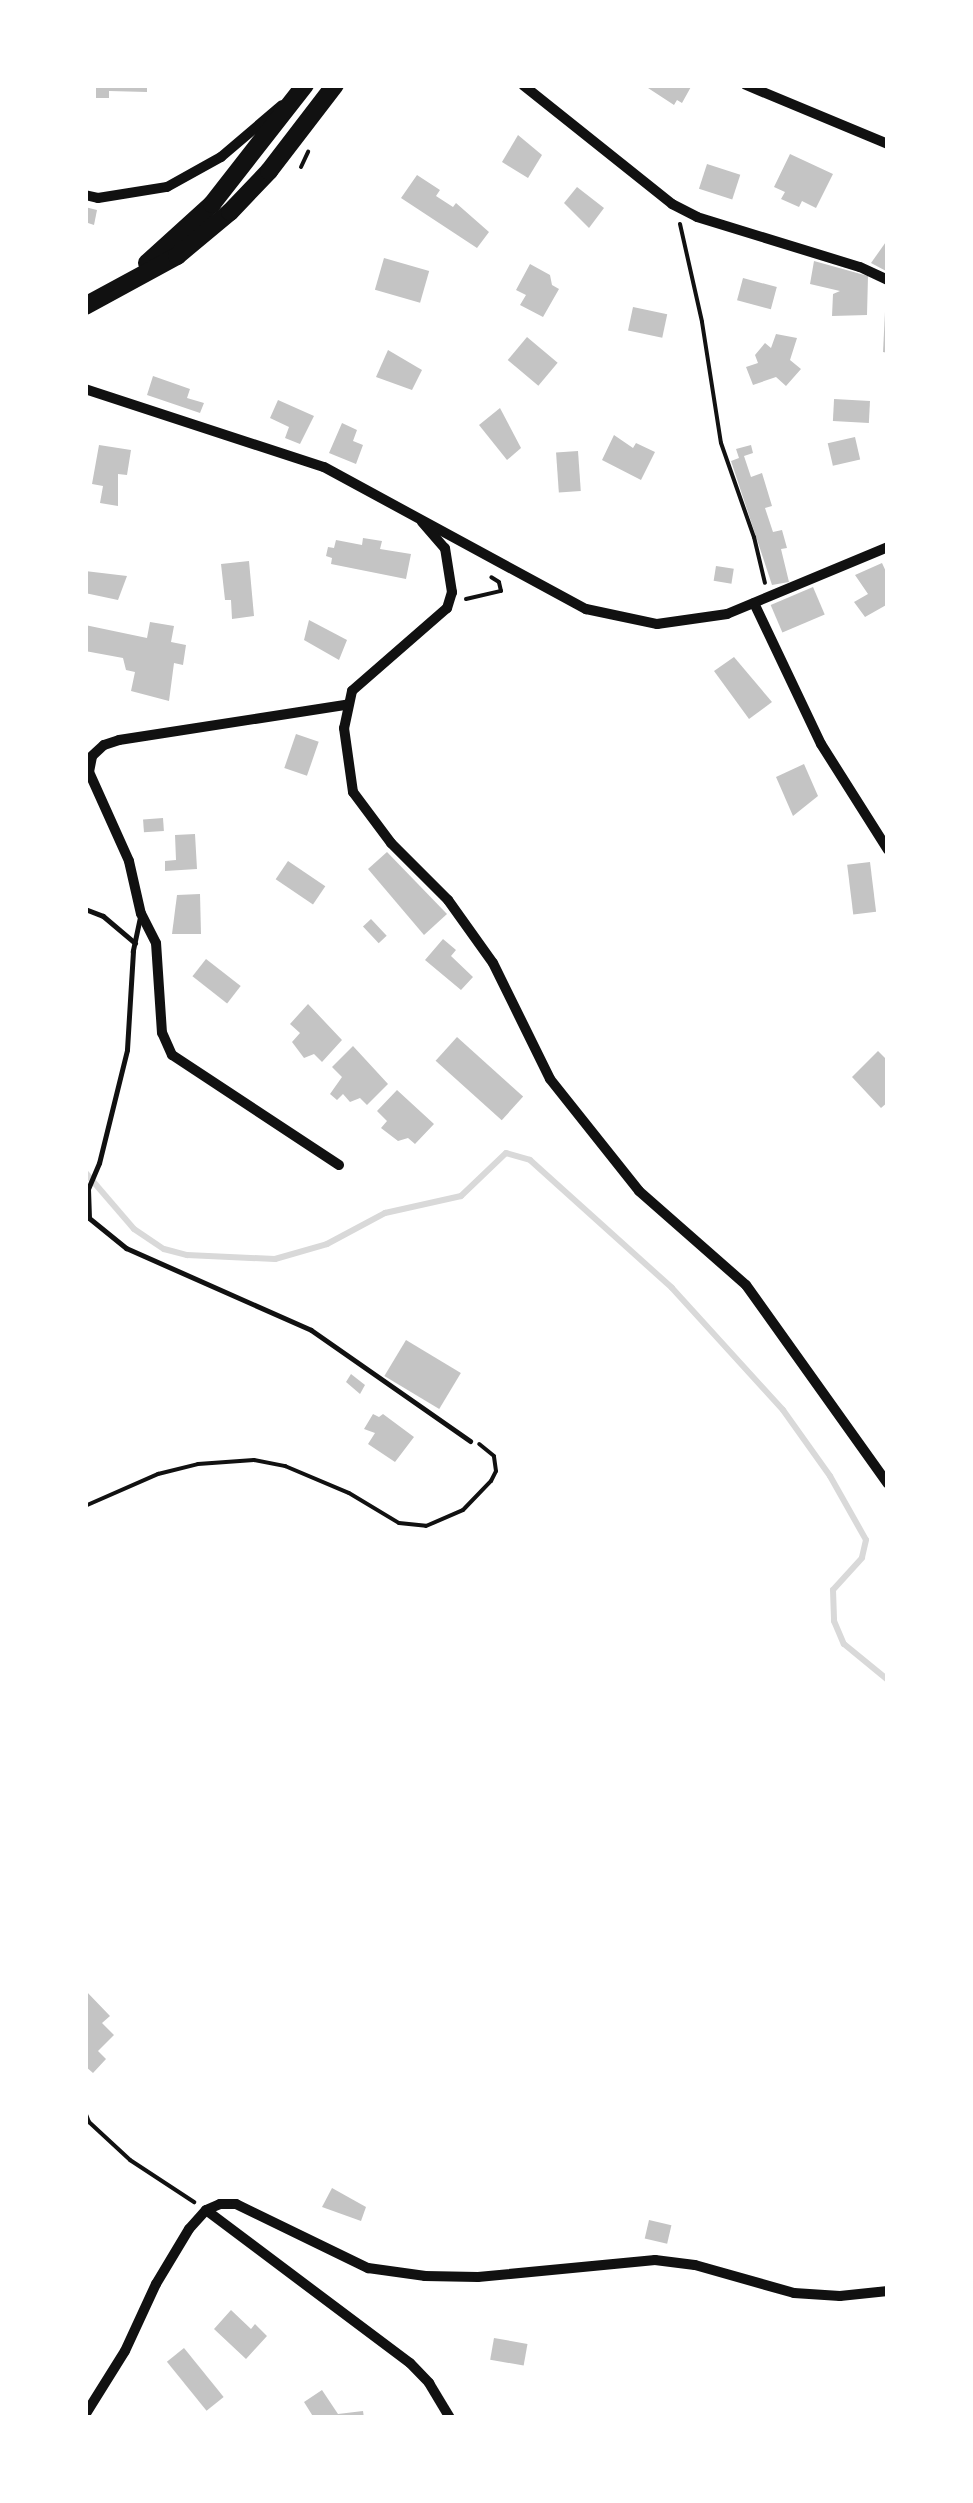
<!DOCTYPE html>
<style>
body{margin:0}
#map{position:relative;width:973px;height:2503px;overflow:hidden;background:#fff;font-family:Merriweather,serif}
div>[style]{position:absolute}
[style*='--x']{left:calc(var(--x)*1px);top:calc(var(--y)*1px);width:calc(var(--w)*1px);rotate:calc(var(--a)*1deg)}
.stream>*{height:6px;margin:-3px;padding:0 3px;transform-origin:3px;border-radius:3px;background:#d9d9d9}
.building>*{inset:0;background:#c4c4c4;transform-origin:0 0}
.path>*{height:4px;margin:-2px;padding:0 2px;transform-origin:2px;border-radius:2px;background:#111}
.service>*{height:5px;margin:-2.5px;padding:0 2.5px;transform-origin:2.5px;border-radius:2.5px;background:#111}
.minor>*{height:10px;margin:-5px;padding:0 5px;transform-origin:5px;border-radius:5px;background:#111}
.primary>*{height:18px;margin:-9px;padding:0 9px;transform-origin:9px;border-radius:9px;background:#111}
span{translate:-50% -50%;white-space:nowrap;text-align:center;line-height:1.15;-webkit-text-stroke:8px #fff;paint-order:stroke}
.frame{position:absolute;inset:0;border:88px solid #fff;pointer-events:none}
</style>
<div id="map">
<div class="stream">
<div style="--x:85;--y:1172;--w:75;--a:49.3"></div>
<div style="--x:134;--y:1229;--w:36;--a:34"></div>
<div style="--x:164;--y:1249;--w:24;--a:15"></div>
<div style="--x:187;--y:1255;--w:88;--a:2.6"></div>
<div style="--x:275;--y:1259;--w:54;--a:-16.1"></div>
<div style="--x:327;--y:1244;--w:66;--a:-28.1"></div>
<div style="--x:385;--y:1213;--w:78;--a:-12.6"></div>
<div style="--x:461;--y:1196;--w:62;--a:-43.7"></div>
<div style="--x:506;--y:1153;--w:25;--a:16"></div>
<div style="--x:530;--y:1160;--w:191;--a:42"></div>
<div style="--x:672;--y:1288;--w:165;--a:47.7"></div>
<div style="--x:783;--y:1410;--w:81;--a:54.5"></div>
<div style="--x:830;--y:1476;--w:73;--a:60.6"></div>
<div style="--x:866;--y:1540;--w:18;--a:103"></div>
<div style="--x:862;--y:1558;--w:43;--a:132.2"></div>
<div style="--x:833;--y:1590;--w:31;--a:88"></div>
<div style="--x:834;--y:1621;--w:25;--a:67"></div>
<div style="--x:844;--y:1644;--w:57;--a:39.3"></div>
</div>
<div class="building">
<div style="clip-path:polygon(96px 85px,147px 85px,147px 92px,109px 91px,109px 98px,96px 98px)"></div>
<div style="clip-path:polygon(650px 85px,692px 85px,682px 103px,677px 100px,674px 105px,648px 88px)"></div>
<div style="clip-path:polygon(518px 135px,542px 155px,528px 178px,502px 162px)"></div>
<div style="clip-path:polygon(790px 154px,833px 174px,816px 208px,802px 201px,799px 207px,781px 199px,785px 192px,774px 187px)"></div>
<div style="left:707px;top:164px;width:35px;height:26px;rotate:18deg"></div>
<div style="clip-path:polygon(417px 175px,440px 190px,436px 196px,453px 207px,456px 203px,489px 232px,477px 248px,401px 198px)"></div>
<div style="clip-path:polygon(577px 187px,604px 208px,589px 228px,564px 203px)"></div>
<div style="clip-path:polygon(85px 207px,97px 210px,94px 225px,85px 222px)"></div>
<div style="clip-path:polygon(888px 239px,888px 272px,871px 263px)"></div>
<div style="left:384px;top:258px;width:47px;height:33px;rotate:16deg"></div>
<div style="clip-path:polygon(814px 261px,868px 276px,867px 315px,832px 316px,833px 294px,840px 291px,810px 284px)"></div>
<div style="clip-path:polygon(530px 264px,550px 275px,552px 285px,559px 289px,543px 317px,520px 305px,526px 295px,516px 290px)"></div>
<div style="left:743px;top:278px;width:35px;height:23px;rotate:15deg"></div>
<div style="left:633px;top:307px;width:35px;height:24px;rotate:12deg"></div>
<div style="clip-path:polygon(885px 312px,888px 312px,888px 353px,883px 352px)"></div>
<div style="clip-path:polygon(776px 334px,797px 338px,790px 360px,801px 369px,786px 386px,776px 377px,753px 385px,746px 367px,758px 363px,755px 355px,765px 343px,771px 348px)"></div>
<div style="left:527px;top:337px;width:40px;height:30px;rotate:40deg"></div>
<div style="clip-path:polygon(388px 350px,422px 370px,412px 390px,376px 377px)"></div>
<div style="clip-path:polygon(153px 376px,190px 389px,187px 398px,204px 403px,200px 413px,147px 395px)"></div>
<div style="clip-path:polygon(278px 400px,314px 416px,300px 444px,285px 438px,289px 427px,270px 418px)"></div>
<div style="left:870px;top:401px;width:22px;height:36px;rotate:93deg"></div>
<div style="clip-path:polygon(500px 408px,521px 448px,507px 460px,479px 425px)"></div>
<div style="clip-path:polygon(342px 423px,357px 430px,353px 441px,363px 445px,356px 464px,329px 453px)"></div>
<div style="clip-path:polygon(614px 435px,633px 448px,636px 443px,655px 452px,641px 480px,602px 460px)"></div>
<div style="left:855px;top:437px;width:23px;height:28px;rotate:77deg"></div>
<div style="clip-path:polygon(99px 445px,131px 450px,127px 475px,118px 474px,118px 506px,100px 503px,103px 486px,92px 484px)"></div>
<div style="clip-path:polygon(751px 445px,753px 453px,744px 456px,751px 477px,762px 473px,772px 506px,765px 508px,773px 532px,782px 530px,787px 548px,781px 549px,789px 582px,772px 585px,731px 461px,739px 458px,736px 449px)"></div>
<div style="left:578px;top:451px;width:40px;height:22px;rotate:86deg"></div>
<div style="clip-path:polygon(363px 538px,382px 541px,380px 549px,411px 554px,406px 579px,331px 564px,332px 558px,326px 556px,328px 547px,334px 548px,336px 540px,362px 545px)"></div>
<div style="clip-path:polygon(249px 561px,254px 616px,232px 619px,231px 600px,225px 600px,221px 564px)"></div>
<div style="clip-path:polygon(882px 563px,888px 576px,888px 604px,865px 617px,854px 602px,868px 594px,855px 575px)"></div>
<div style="left:716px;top:566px;width:18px;height:15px;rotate:9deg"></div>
<div style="clip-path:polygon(85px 571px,127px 576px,118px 600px,85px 593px)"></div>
<div style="left:813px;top:587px;width:30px;height:46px;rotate:67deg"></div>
<div style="clip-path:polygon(309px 620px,347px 640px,339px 660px,304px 640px)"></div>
<div style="clip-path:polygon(150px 622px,174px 626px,171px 642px,186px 645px,183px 665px,174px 663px,169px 701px,131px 691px,135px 672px,126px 670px,123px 658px,85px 651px,85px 625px,147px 638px)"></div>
<div style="clip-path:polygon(734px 657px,772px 702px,749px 719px,714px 671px)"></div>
<div style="left:296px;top:734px;width:24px;height:36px;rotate:19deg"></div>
<div style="clip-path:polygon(804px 764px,818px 796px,793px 816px,776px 777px)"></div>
<div style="left:163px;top:818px;width:13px;height:20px;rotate:86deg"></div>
<div style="clip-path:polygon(195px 834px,197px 869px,165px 871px,165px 861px,176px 860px,175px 835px)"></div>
<div style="clip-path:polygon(387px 852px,447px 914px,424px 935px,368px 869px)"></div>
<div style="left:288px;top:861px;width:45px;height:22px;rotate:34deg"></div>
<div style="left:870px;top:862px;width:50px;height:23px;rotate:83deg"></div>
<div style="clip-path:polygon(200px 894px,201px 934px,172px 934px,177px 895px)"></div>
<div style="left:371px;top:919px;width:23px;height:11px;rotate:47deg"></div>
<div style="clip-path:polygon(443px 939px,456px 950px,451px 956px,473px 977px,461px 990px,425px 960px)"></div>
<div style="left:206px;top:959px;width:44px;height:22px;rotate:38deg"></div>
<div style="clip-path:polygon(308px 1004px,342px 1040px,322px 1062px,314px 1054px,304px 1058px,292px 1042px,300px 1033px,290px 1024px)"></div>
<div style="left:457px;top:1037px;width:89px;height:32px;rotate:42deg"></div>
<div style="clip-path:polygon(353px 1046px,388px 1084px,367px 1105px,360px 1098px,350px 1102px,343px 1094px,337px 1100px,330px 1094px,342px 1077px,332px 1067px)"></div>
<div style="clip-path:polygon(878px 1051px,888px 1061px,888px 1102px,881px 1108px,852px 1077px)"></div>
<div style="clip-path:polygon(397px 1090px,434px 1124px,415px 1144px,408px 1138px,398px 1141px,381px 1128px,387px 1121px,377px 1111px)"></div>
<div style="left:406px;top:1340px;width:64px;height:42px;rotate:31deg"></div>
<div style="clip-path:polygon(351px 1374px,365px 1385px,360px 1394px,346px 1382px)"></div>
<div style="clip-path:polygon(373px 1414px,379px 1417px,383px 1414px,414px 1437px,395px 1462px,368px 1444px,375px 1433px,364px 1429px)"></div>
<div style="clip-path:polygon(85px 1990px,110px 2016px,102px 2023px,114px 2035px,98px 2051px,106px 2059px,93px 2073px,85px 2066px)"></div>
<div style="clip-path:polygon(332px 2188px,366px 2207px,361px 2221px,322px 2207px)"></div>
<div style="left:649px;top:2220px;width:23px;height:19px;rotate:13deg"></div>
<div style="clip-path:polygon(231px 2310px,251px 2329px,255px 2324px,267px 2336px,246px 2359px,214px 2329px)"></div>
<div style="left:494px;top:2338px;width:34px;height:22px;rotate:10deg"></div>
<div style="left:184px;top:2348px;width:63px;height:22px;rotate:51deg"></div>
<div style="clip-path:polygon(322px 2390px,338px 2414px,363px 2411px,364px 2418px,314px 2418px,304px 2402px)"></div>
</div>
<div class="path">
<div style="--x:301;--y:167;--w:17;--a:-65"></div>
<div style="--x:680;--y:224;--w:100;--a:77.3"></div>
<div style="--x:702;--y:322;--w:122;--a:81.1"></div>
<div style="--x:721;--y:443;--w:100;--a:70.7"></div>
<div style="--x:754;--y:537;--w:47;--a:76.6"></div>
<div style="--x:466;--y:599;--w:36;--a:-13"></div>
<div style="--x:501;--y:591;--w:9;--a:-103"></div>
<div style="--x:499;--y:582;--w:9;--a:-148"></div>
<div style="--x:85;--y:1506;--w:80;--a:-23.7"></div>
<div style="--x:158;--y:1474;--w:41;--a:-14"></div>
<div style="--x:198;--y:1464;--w:56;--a:-4.1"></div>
<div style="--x:254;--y:1460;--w:32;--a:11"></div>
<div style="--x:285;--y:1466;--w:69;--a:22.9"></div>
<div style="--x:349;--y:1493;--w:58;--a:31"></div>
<div style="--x:399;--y:1523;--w:27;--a:6"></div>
<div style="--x:426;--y:1526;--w:40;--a:-23.4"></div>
<div style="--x:463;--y:1510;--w:40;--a:-46"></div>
<div style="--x:491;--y:1481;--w:11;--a:-63"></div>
<div style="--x:496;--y:1471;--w:15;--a:-98"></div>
<div style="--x:494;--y:1456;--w:19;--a:-141"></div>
<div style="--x:85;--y:2112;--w:11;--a:68"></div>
<div style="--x:89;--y:2122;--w:56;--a:42.8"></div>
<div style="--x:130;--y:2160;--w:77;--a:33.3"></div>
</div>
<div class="service">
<div style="--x:85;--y:909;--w:19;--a:21"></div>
<div style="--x:103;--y:916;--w:42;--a:40.2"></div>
<div style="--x:140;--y:917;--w:35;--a:102"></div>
<div style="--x:133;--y:951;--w:99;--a:93.5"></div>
<div style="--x:127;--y:1050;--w:116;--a:103.9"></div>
<div style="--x:99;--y:1163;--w:28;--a:113"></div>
<div style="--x:88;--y:1189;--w:29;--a:88"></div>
<div style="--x:89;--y:1218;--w:48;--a:39"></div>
<div style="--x:126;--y:1248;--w:202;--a:23.9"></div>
<div style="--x:311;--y:1330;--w:194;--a:34.9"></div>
</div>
<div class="minor">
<div style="--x:523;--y:85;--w:191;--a:38.6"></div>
<div style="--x:672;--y:204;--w:28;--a:27"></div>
<div style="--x:697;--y:217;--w:170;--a:17.1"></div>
<div style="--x:860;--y:267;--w:31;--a:25"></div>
<div style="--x:746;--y:85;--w:154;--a:22.6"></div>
<div style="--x:85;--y:195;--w:13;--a:13"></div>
<div style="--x:98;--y:198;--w:70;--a:-9.1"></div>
<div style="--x:167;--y:187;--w:62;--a:-29.1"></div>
<div style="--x:221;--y:157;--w:80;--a:-40.4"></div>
<div style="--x:85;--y:389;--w:251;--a:18.1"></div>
<div style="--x:324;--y:467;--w:298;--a:28.5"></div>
<div style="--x:586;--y:609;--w:73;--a:11.9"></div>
<div style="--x:657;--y:624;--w:71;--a:-8.1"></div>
<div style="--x:727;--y:614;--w:174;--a:-22.6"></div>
<div style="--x:422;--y:522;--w:35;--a:49"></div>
<div style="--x:445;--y:548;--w:45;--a:81"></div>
<div style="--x:452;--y:592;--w:17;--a:107"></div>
<div style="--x:447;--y:608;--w:126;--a:138.9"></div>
<div style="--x:352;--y:691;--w:38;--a:102"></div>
<div style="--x:344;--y:728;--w:65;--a:82"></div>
<div style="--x:353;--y:792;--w:64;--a:53.3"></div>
<div style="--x:391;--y:843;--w:81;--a:45"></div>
<div style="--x:448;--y:900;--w:77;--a:54.5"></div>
<div style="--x:493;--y:963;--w:129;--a:63.8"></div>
<div style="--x:550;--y:1079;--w:143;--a:51.5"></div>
<div style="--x:639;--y:1191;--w:142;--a:41.3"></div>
<div style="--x:746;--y:1285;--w:244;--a:54.5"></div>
<div style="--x:754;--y:603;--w:156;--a:64.6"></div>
<div style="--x:821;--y:744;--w:125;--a:57.7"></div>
<div style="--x:339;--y:1165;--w:200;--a:-146.6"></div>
<div style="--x:172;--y:1055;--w:24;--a:-114"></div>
<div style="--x:162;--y:1033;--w:90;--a:-93.8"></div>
<div style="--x:156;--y:943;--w:33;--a:-117"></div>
<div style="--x:141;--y:914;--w:54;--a:-102.8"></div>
<div style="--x:129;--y:861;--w:98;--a:-114.2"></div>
<div style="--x:89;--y:772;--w:16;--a:-79"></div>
<div style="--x:92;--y:756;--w:16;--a:-43"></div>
<div style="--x:104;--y:745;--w:16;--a:-18"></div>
<div style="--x:119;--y:740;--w:230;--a:-8.8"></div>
<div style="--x:206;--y:2210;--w:255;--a:36.9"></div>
<div style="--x:410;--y:2363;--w:28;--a:46"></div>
<div style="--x:429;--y:2383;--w:41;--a:59"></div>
<div style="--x:85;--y:2415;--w:75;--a:-58"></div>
<div style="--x:125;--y:2351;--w:74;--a:-65.2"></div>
<div style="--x:156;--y:2284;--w:64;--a:-59"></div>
<div style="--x:189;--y:2229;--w:25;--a:-48"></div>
<div style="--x:206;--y:2210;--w:15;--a:-23"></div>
<div style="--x:220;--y:2204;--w:16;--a:0"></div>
<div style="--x:236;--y:2204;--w:147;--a:25.9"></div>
<div style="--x:368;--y:2268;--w:58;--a:8"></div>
<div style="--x:425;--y:2276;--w:53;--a:1.1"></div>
<div style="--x:478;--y:2277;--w:178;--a:-5.5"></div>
<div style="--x:655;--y:2260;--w:40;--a:7.1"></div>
<div style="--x:695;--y:2265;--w:103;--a:15.8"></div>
<div style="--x:794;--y:2293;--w:46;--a:3.7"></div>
<div style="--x:840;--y:2296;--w:48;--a:-5.9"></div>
</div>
<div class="primary">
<div style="--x:147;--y:263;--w:88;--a:-42.2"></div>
<div style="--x:212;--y:204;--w:151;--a:-52"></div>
<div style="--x:85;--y:306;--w:105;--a:-28.5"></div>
<div style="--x:177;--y:256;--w:69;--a:-39.7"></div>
<div style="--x:230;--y:212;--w:57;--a:-46.4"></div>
<div style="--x:269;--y:171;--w:108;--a:-52.5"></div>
</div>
<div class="frame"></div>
</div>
